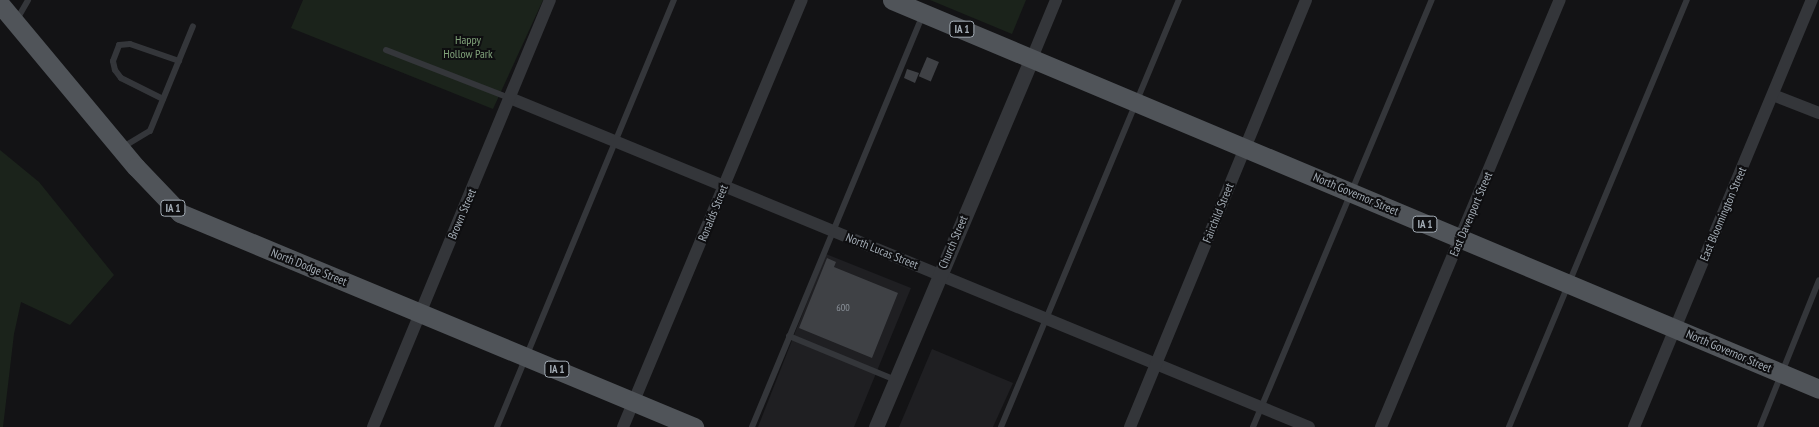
<!DOCTYPE html>
<style>
body{margin:0}
#map{position:relative;width:1819px;height:427px;overflow:hidden;background:#131315;font-family:"PT Sans Narrow",sans-serif}
div>[style]{position:absolute}
[style*='--x']{left:calc(var(--x)*1px);top:calc(var(--y)*1px);width:calc(var(--w)*1px);rotate:calc(var(--a)*1deg)}
.built>*{inset:0;background:#1f1f22}
.green>*{inset:0;background:#1b231b}
.building>*{inset:0;background:#3f4145;transform-origin:0 0}
.service>*{height:6px;margin:-3px;padding:0 3px;transform-origin:3px;border-radius:3px;background:#34363a}
.minor>*{height:12px;margin:-6px;padding:0 6px;transform-origin:6px;border-radius:6px;background:#34363a}
.tertiary>*{height:15px;margin:-7.5px;padding:0 7.5px;transform-origin:7.5px;border-radius:7.5px;background:#34363a}
.primary>*{height:19px;margin:-9.5px;padding:0 9.5px;transform-origin:9.5px;border-radius:9.5px;background:#505459}
span{translate:-50% -50%;white-space:nowrap;text-align:center;line-height:1.15;-webkit-text-stroke:4px #0e0e10;paint-order:stroke}
.number-label{font-size:10px;color:#8b929a}
.number-label span{-webkit-text-stroke-width:0}
.shield-label span{padding:1px 4px;background:#0e0e10;border:1px solid;border-radius:4px;-webkit-text-stroke-width:0}
.shield-label{font-size:11px;color:#a4adb6;font-weight:700}
.park-label{font-size:12px;color:#80a27a}
.street-label{font-size:12px;color:#a4adb6}
</style>
<div id="map">
<div class="built">
<div style="clip-path:polygon(826px 254px,911px 288px,854px 427px,758px 427px)"></div>
<div style="clip-path:polygon(932px 349px,1013px 383px,993px 427px,899px 427px)"></div>
</div>
<div class="green">
<div style="clip-path:polygon(303px 0,543px 0,493px 109px,291px 28px)"></div>
<div style="clip-path:polygon(930px 0,1026px 0,1012px 34px)"></div>
<div style="clip-path:polygon(0 150px,39px 182px,114px 275px,70px 325px,21px 302px,14px 334px,3px 427px,0 427px)"></div>
</div>
<div class="building">
<div style="left:927px;top:57px;width:13px;height:21px;rotate:23deg"></div>
<div style="clip-path:polygon(907px 69px,919px 73px,915px 83px,904px 78px)"></div>
<div style="clip-path:polygon(827px 258px,836px 262px,834px 267px,898px 293px,872px 358px,799px 328px)"></div>
</div>
<div class="service">
<div style="--x:16;--y:21;--w:24;--a:-60"></div>
<div style="--x:386;--y:50;--w:133;--a:21.2"></div>
<div style="--x:163;--y:99;--w:47;--a:-153.4"></div>
<div style="--x:121;--y:78;--w:10;--a:-127"></div>
<div style="--x:115;--y:70;--w:9;--a:-103"></div>
<div style="--x:113;--y:61;--w:17;--a:-69"></div>
<div style="--x:119;--y:45;--w:11;--a:-5"></div>
<div style="--x:130;--y:44;--w:52;--a:19.1"></div>
<div style="--x:123;--y:147;--w:31;--a:-31"></div>
<div style="--x:150;--y:131;--w:113;--a:-67.7"></div>
<div style="--x:789;--y:336;--w:116;--a:22.4"></div>
<div style="--x:497;--y:427;--w:462;--a:-67.5"></div>
<div style="--x:752;--y:427;--w:447;--a:-67.5"></div>
<div style="--x:1001;--y:427;--w:463;--a:-67.4"></div>
<div style="--x:1253;--y:427;--w:463;--a:-67.3"></div>
<div style="--x:1509;--y:427;--w:463;--a:-67.4"></div>
<div style="--x:1760;--y:427;--w:158;--a:-68.1"></div>
</div>
<div class="minor">
<div style="--x:1032;--y:58;--w:63;--a:-67.5"></div>
<div style="--x:1773;--y:95;--w:49;--a:21.4"></div>
<div style="--x:510;--y:98;--w:864;--a:22.38"></div>
<div style="--x:373;--y:427;--w:462;--a:-67.5"></div>
<div style="--x:623;--y:427;--w:463;--a:-67.3"></div>
<div style="--x:1130;--y:427;--w:462;--a:-67.6"></div>
<div style="--x:1381;--y:427;--w:463;--a:-67.3"></div>
<div style="--x:1634;--y:427;--w:463;--a:-67.4"></div>
</div>
<div class="tertiary">
<div style="--x:876;--y:427;--w:401;--a:-67.1"></div>
</div>
<div class="primary">
<div style="--x:892;--y:0;--w:1005;--a:22.76"></div>
<div style="--x:0;--y:4;--w:212;--a:50.2"></div>
<div style="--x:136;--y:167;--w:64;--a:46.3"></div>
<div style="--x:180;--y:213;--w:557;--a:22.6"></div>
</div>
<div class="number-label">
<span style="left:843px;top:308px">600</span>
</div>
<div class="shield-label">
<span style="left:962px;top:29px">IA 1</span>
<span style="left:173px;top:208px">IA 1</span>
<span style="left:1425px;top:224px">IA 1</span>
<span style="left:557px;top:369px">IA 1</span>
</div>
<div class="park-label">
<span style="left:468px;top:47px">Happy<br>Hollow Park</span>
</div>
<div class="street-label">
<span style="left:1356px;top:194px;rotate:23deg">North Governor Street</span>
<span style="left:713px;top:213px;rotate:-68deg">Ronalds Street</span>
<span style="left:1218px;top:213px;rotate:-68deg">Fairchild Street</span>
<span style="left:462px;top:214px;rotate:-67deg">Brown Street</span>
<span style="left:1471px;top:214px;rotate:-67deg">East Davenport Street</span>
<span style="left:1723px;top:214px;rotate:-67deg">East Bloomington Street</span>
<span style="left:953px;top:242px;rotate:-67deg">Church Street</span>
<span style="left:882px;top:251px;rotate:22deg">North Lucas Street</span>
<span style="left:309px;top:267px;rotate:22deg">North Dodge Street</span>
<span style="left:1729px;top:351px;rotate:23deg">North Governor Street</span>
</div>
</div>
